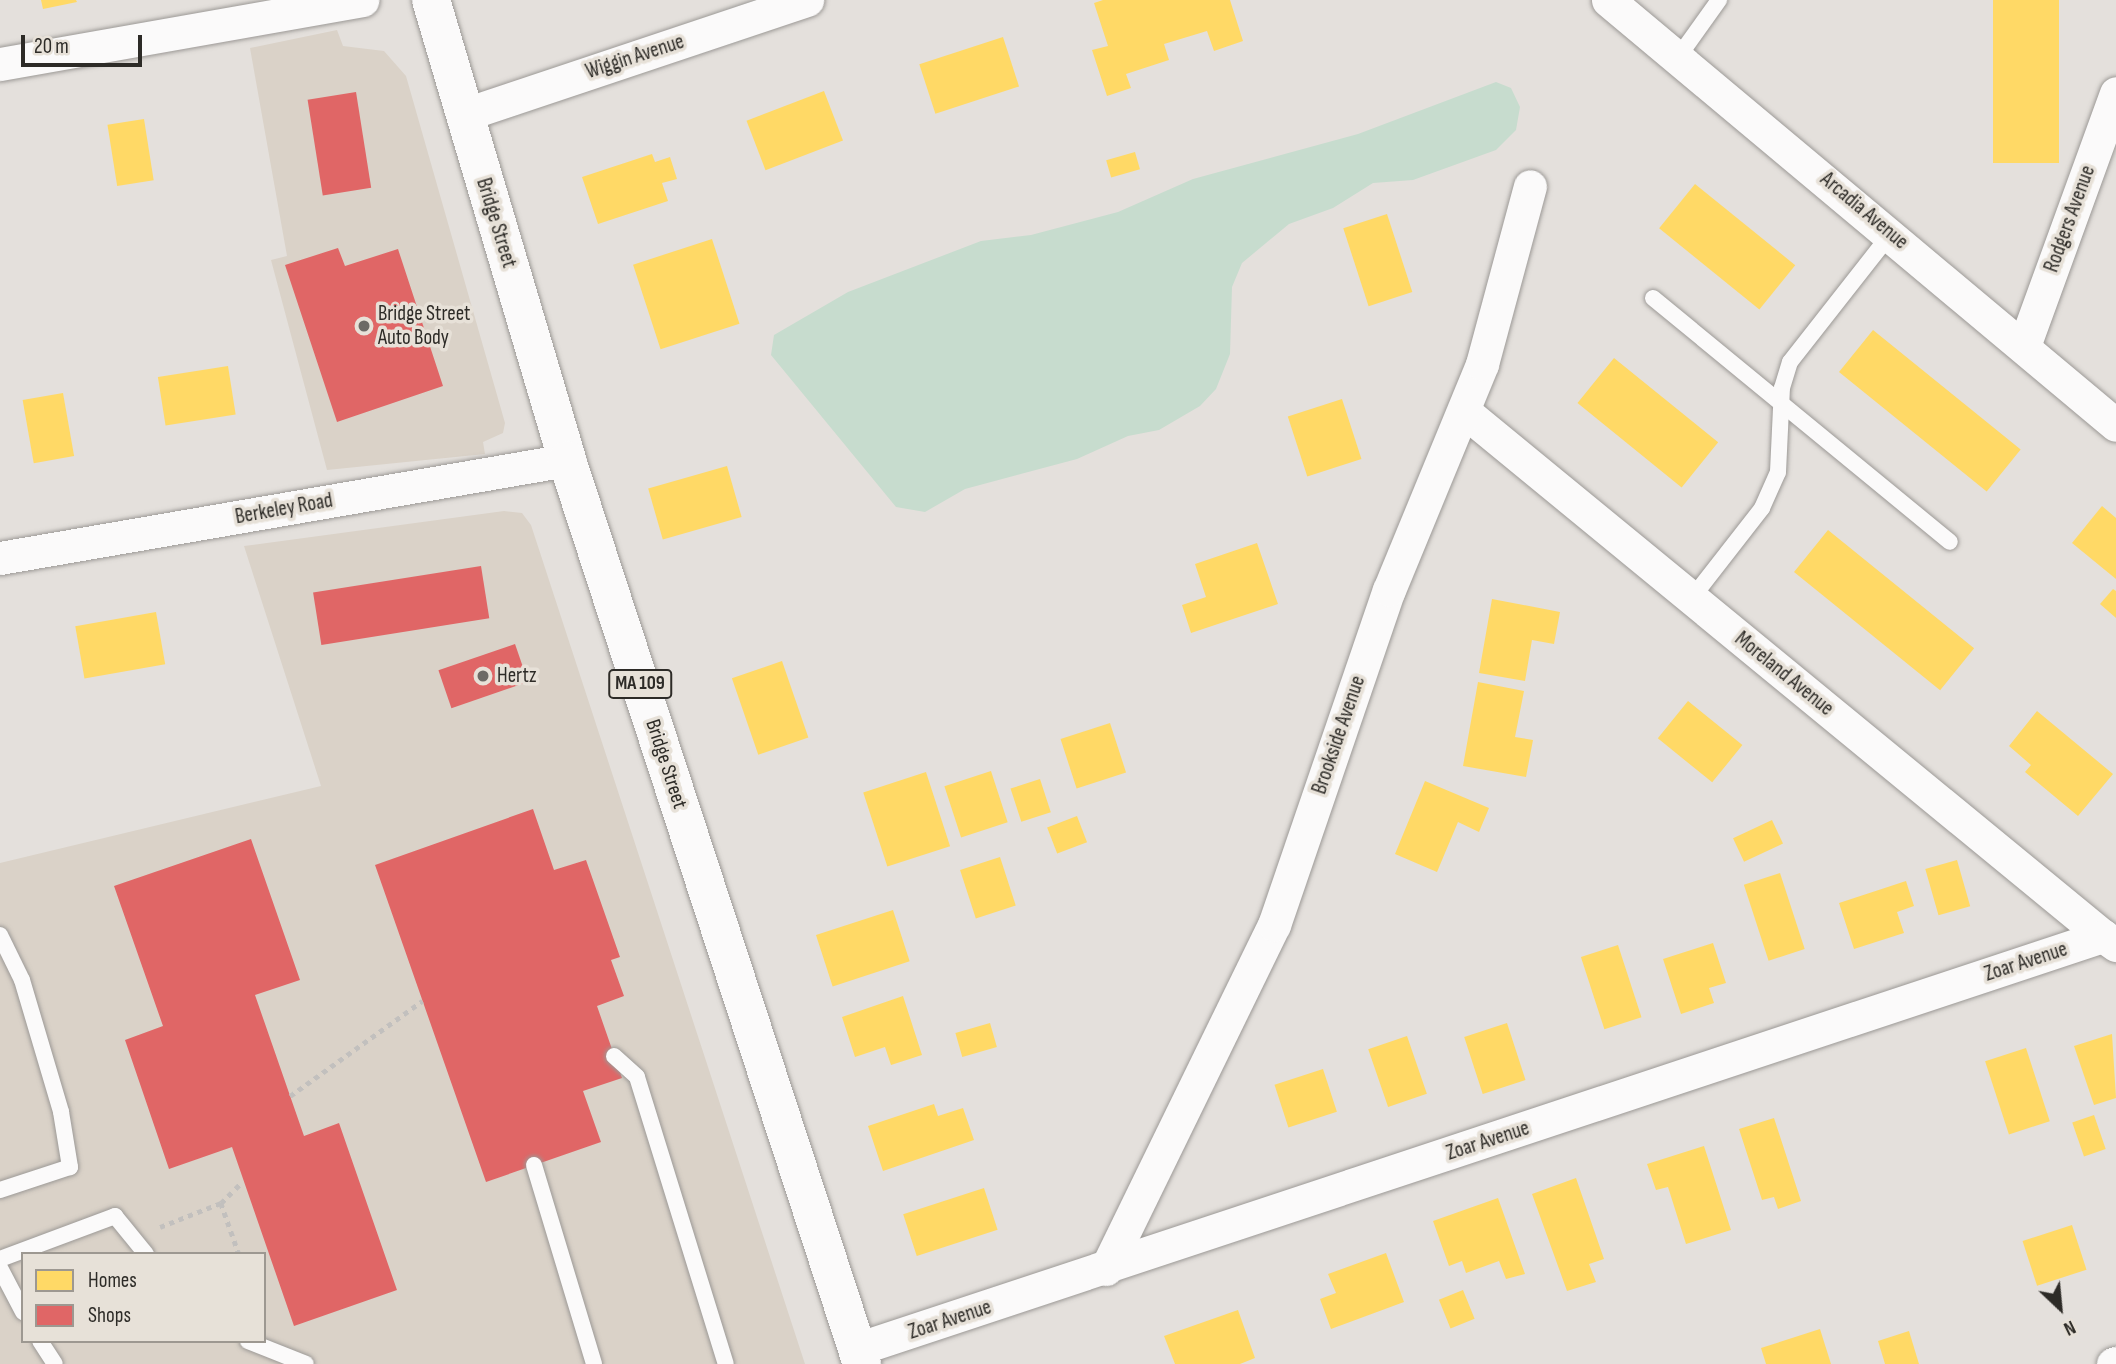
<!DOCTYPE html>
<style>
body{margin:0}
#map{position:relative;width:2116px;height:1364px;overflow:hidden;background:#e4e0dc;font-family:"Sofia Sans Condensed",sans-serif}
div>[style]{position:absolute}
[style*='--x']{left:calc(var(--x)*1px);top:calc(var(--y)*1px);width:calc(var(--w)*1px);rotate:calc(var(--a)*1deg)}
.built>*{inset:0;background:#dad2c8}
.green>*{inset:0;background:#c7dcce}
.homes>*{inset:0;background:#ffd966;transform-origin:0 0}
.shops>*{inset:0;background:#e06666;transform-origin:0 0}
.path>*{height:4.5px;margin-top:-2.25px;transform-origin:0;background:repeating-linear-gradient(90deg,#c2c0be 0 5px,transparent 0 10px)}
.roads{filter:drop-shadow(0 0 2px #9c9996) drop-shadow(0 0 2px #9c9996)}
.service>*{height:16px;margin:-8px;padding:0 8px;transform-origin:8px;border-radius:8px;background:#fbfafa}
.minor>*{height:33px;margin:-16.5px;padding:0 16.5px;transform-origin:16.5px;border-radius:16.5px;background:#fbfafa}
.primary>*{height:38px;margin:-19px;padding:0 19px;transform-origin:19px;border-radius:19px;background:#fbfafa}
.dots>*{width:19px;height:19px;translate:-50% -50%;box-sizing:border-box;border:4px solid #e7e1d8;border-radius:50%}
span{translate:-50% -50%;white-space:nowrap;text-align:center;line-height:1.15;-webkit-text-stroke:7px #e7e1d8;paint-order:stroke}
.shield-label span{padding:2px 5px;background:#e7e1d8;border:2px solid;border-radius:5px;-webkit-text-stroke-width:0}
.shield-label{font-size:19px;color:#2d2b27;font-weight:700}
.street-label{font-size:21px;color:#2d2b27}
.poi-label{font-size:21px;color:#2d2b27}
.left{translate:0 -50%;text-align:left}
.legend{position:absolute;left:21px;top:1252px;width:245px;height:91px;box-sizing:border-box;background:#e7e1d8;border:2px solid #9d9891;margin:0;padding:9px 12px;list-style:none;font-size:21px;color:#2d2b27}
.legend li{display:flex;align-items:center;gap:14px;height:35px}
.legend b{width:35px;border:2px solid #9d9891}
.north{position:absolute;left:2025px;top:1273px;width:70px;height:70px;-webkit-text-stroke:5px #e7e1d8;paint-order:stroke;rotate:154deg;font-size:19px;font-weight:700;line-height:28px;text-align:center;color:#2d2b27}
.north::after{content:'';display:block;margin:auto;width:24px;height:32px;background:#2d2b27;clip-path:polygon(50% 0,100% 100%,50% 72%,0 100%)}
.scale{position:absolute;left:21px;top:35px;width:121px;height:32px;box-sizing:border-box;border:4px solid #2d2b27;border-top:0;padding-left:9px;font-size:21px;line-height:24px;white-space:nowrap;color:#2d2b27;-webkit-text-stroke:5px #e7e1d8;paint-order:stroke}
</style>
<div id="map">
<div class="built">
<div style="clip-path:polygon(337px 30px,343px 46px,384px 51px,406px 76px,505px 423px,503px 433px,483px 442px,485px 454px,327px 470px,271px 260px,287px 256px,250px 48px)"></div>
<div style="clip-path:polygon(evenodd,504px 511px,522px 513px,531px 525px,805px 1364px,0 1364px,0 863px,321px 786px,244px 546px,504px 511px,23px 1254px,264px 1254px,264px 1341px,23px 1341px,23px 1254px)"></div>
</div>
<div class="green">
<div style="clip-path:polygon(1496px 82px,1511px 88px,1520px 107px,1516px 130px,1496px 150px,1413px 180px,1373px 183px,1333px 208px,1289px 224px,1242px 263px,1232px 287px,1230px 354px,1216px 389px,1200px 406px,1159px 430px,1128px 436px,1077px 459px,965px 489px,925px 512px,896px 507px,771px 355px,774px 335px,848px 292px,981px 241px,1031px 235px,1118px 212px,1193px 179px,1358px 134px)"></div>
</div>
<div class="homes">
<div style="clip-path:polygon(41px 0,76px 0,77px 2px,43px 9px)"></div>
<div style="clip-path:polygon(1103px 0,1230px 0,1243px 41px,1214px 51px,1207px 31px,1164px 44px,1169px 60px,1126px 74px,1131px 88px,1107px 96px,1092px 50px,1108px 46px,1094px 3px)"></div>
<div style="left:1993px;top:0;width:66px;height:163px"></div>
<div style="left:1003px;top:37px;width:52px;height:88px;rotate:72deg"></div>
<div style="left:824px;top:91px;width:53px;height:83px;rotate:69deg"></div>
<div style="left:144px;top:119px;width:62px;height:37px;rotate:81deg"></div>
<div style="left:1135px;top:152px;width:18px;height:30px;rotate:74deg"></div>
<div style="clip-path:polygon(652px 154px,655px 162px,670px 157px,677px 179px,662px 183px,668px 201px,598px 224px,582px 177px)"></div>
<div style="left:1695px;top:184px;width:129px;height:57px;rotate:39deg"></div>
<div style="left:1387px;top:214px;width:82px;height:46px;rotate:72deg"></div>
<div style="left:712px;top:239px;width:89px;height:83px;rotate:72deg"></div>
<div style="left:1873px;top:330px;width:190px;height:54px;rotate:39deg"></div>
<div style="left:1614px;top:358px;width:134px;height:58px;rotate:39deg"></div>
<div style="left:228px;top:366px;width:49px;height:71px;rotate:81deg"></div>
<div style="left:63px;top:393px;width:64px;height:41px;rotate:80deg"></div>
<div style="left:1342px;top:399px;width:63px;height:57px;rotate:72deg"></div>
<div style="left:727px;top:466px;width:53px;height:82px;rotate:74deg"></div>
<div style="clip-path:polygon(2102px 506px,2116px 518px,2116px 579px,2072px 543px)"></div>
<div style="left:1828px;top:530px;width:188px;height:54px;rotate:39deg"></div>
<div style="clip-path:polygon(1257px 543px,1278px 604px,1191px 633px,1182px 605px,1206px 597px,1195px 564px)"></div>
<div style="clip-path:polygon(2113px 589px,2116px 591px,2116px 618px,2100px 604px)"></div>
<div style="clip-path:polygon(1492px 599px,1560px 612px,1554px 644px,1532px 640px,1525px 681px,1479px 673px)"></div>
<div style="left:156px;top:612px;width:53px;height:82px;rotate:80deg"></div>
<div style="left:782px;top:661px;width:81px;height:53px;rotate:71deg"></div>
<div style="clip-path:polygon(1478px 682px,1524px 691px,1515px 737px,1533px 740px,1526px 777px,1463px 766px)"></div>
<div style="left:1688px;top:701px;width:70px;height:48px;rotate:39deg"></div>
<div style="clip-path:polygon(2037px 711px,2113px 774px,2078px 816px,2025px 772px,2031px 765px,2009px 746px)"></div>
<div style="left:1110px;top:723px;width:52px;height:52px;rotate:72deg"></div>
<div style="left:991px;top:771px;width:54px;height:49px;rotate:72deg"></div>
<div style="left:926px;top:772px;width:78px;height:66px;rotate:72deg"></div>
<div style="left:1040px;top:779px;width:35px;height:31px;rotate:72deg"></div>
<div style="clip-path:polygon(1425px 781px,1489px 808px,1479px 832px,1458px 822px,1437px 872px,1395px 854px)"></div>
<div style="left:1077px;top:816px;width:28px;height:32px;rotate:69deg"></div>
<div style="left:1772px;top:820px;width:26px;height:43px;rotate:65deg"></div>
<div style="left:1000px;top:857px;width:51px;height:42px;rotate:72deg"></div>
<div style="left:1957px;top:860px;width:48px;height:33px;rotate:74deg"></div>
<div style="left:1780px;top:873px;width:80px;height:38px;rotate:72deg"></div>
<div style="clip-path:polygon(1906px 881px,1914px 906px,1897px 912px,1904px 933px,1854px 949px,1839px 903px)"></div>
<div style="left:893px;top:910px;width:54px;height:81px;rotate:72deg"></div>
<div style="clip-path:polygon(1713px 943px,1726px 983px,1709px 988px,1714px 1003px,1681px 1014px,1663px 959px)"></div>
<div style="left:1618px;top:945px;width:76px;height:39px;rotate:72deg"></div>
<div style="clip-path:polygon(903px 996px,922px 1055px,891px 1065px,885px 1047px,855px 1057px,842px 1017px)"></div>
<div style="left:990px;top:1023px;width:25px;height:36px;rotate:74deg"></div>
<div style="left:1507px;top:1023px;width:60px;height:45px;rotate:72deg"></div>
<div style="clip-path:polygon(2112px 1034px,2116px 1098px,2094px 1105px,2074px 1046px)"></div>
<div style="left:1407px;top:1036px;width:61px;height:41px;rotate:71deg"></div>
<div style="left:2026px;top:1048px;width:77px;height:43px;rotate:72deg"></div>
<div style="left:1323px;top:1069px;width:45px;height:51px;rotate:72deg"></div>
<div style="clip-path:polygon(934px 1104px,938px 1116px,963px 1108px,974px 1140px,883px 1171px,868px 1126px)"></div>
<div style="left:2094px;top:1115px;width:36px;height:23px;rotate:71deg"></div>
<div style="clip-path:polygon(1774px 1118px,1801px 1201px,1778px 1209px,1774px 1197px,1762px 1200px,1739px 1129px)"></div>
<div style="clip-path:polygon(1704px 1146px,1731px 1230px,1686px 1244px,1668px 1187px,1656px 1190px,1647px 1164px)"></div>
<div style="clip-path:polygon(1576px 1178px,1604px 1259px,1589px 1264px,1596px 1282px,1567px 1291px,1532px 1194px)"></div>
<div style="left:984px;top:1188px;width:44px;height:85px;rotate:72deg"></div>
<div style="clip-path:polygon(1498px 1198px,1525px 1274px,1506px 1279px,1499px 1261px,1466px 1273px,1462px 1261px,1449px 1266px,1433px 1221px)"></div>
<div style="left:2072px;top:1225px;width:47px;height:52px;rotate:72deg"></div>
<div style="clip-path:polygon(1386px 1253px,1404px 1302px,1331px 1329px,1320px 1299px,1336px 1293px,1328px 1274px)"></div>
<div style="left:1463px;top:1290px;width:31px;height:26px;rotate:68deg"></div>
<div style="clip-path:polygon(1238px 1310px,1255px 1358px,1240px 1364px,1175px 1364px,1164px 1336px)"></div>
<div style="clip-path:polygon(1820px 1329px,1831px 1364px,1766px 1364px,1761px 1348px)"></div>
<div style="clip-path:polygon(1909px 1331px,1919px 1364px,1885px 1364px,1878px 1341px)"></div>
</div>
<div class="shops">
<div style="left:356px;top:92px;width:97px;height:49px;rotate:81deg"></div>
<div style="clip-path:polygon(338px 248px,345px 266px,398px 249px,443px 386px,337px 422px,285px 265px)"></div>
<div style="left:481px;top:566px;width:53px;height:170px;rotate:81deg"></div>
<div style="left:515px;top:644px;width:40px;height:81px;rotate:71deg"></div>
<div style="clip-path:polygon(533px 809px,554px 870px,586px 860px,620px 957px,611px 960px,624px 996px,597px 1006px,622px 1078px,583px 1091px,601px 1142px,486px 1182px,375px 865px)"></div>
<div style="clip-path:polygon(251px 839px,300px 980px,255px 995px,304px 1136px,339px 1123px,397px 1290px,294px 1326px,232px 1147px,169px 1169px,125px 1040px,163px 1026px,114px 886px)"></div>
</div>
<div class="path">
<div style="--x:290;--y:1096;--w:163;--a:-35.7"></div>
<div style="--x:221;--y:1203;--w:54;--a:70.6"></div>
<div style="--x:160;--y:1227;--w:66;--a:-21.5"></div>
<div style="--x:221;--y:1203;--w:28;--a:-45"></div>
</div>
<div class="roads">
<div class="service">
<div style="--x:1679;--y:56;--w:69;--a:-54.5"></div>
<div style="--x:1653;--y:298;--w:384;--a:39.4"></div>
<div style="--x:1692;--y:598;--w:114;--a:-52.1"></div>
<div style="--x:1762;--y:508;--w:39;--a:-66"></div>
<div style="--x:1778;--y:472;--w:84;--a:-87.3"></div>
<div style="--x:1782;--y:388;--w:27;--a:-73"></div>
<div style="--x:1790;--y:362;--w:164;--a:-51.9"></div>
<div style="--x:0;--y:935;--w:50;--a:63.9"></div>
<div style="--x:22;--y:980;--w:138;--a:73.5"></div>
<div style="--x:61;--y:1112;--w:56;--a:80.7"></div>
<div style="--x:70;--y:1167;--w:74;--a:161.8"></div>
<div style="--x:614;--y:1056;--w:31;--a:42"></div>
<div style="--x:637;--y:1077;--w:300;--a:72.8"></div>
<div style="--x:534;--y:1165;--w:208;--a:73.2"></div>
<div style="--x:0;--y:1259;--w:123;--a:-20.5"></div>
<div style="--x:115;--y:1216;--w:49;--a:50.8"></div>
<div style="--x:0;--y:1268;--w:50;--a:62.4"></div>
<div style="--x:40;--y:1341;--w:27;--a:57"></div>
<div style="--x:248;--y:1341;--w:62;--a:21.6"></div>
</div>
<div class="minor">
<div style="--x:1608;--y:0;--w:662;--a:39.92"></div>
<div style="--x:0;--y:64;--w:368;--a:-10"></div>
<div style="--x:463;--y:115;--w:363;--a:-18.5"></div>
<div style="--x:2024;--y:346;--w:269;--a:-70"></div>
<div style="--x:1465;--y:412;--w:826;--a:39.4"></div>
<div style="--x:0;--y:558;--w:575;--a:-9.81"></div>
<div style="--x:1106;--y:1269;--w:383;--a:-64"></div>
<div style="--x:1274;--y:925;--w:354;--a:-71.1"></div>
<div style="--x:1389;--y:590;--w:244;--a:-67.6"></div>
<div style="--x:1482;--y:364;--w:184;--a:-74.9"></div>
<div style="--x:857;--y:1349;--w:1313;--a:-18.34"></div>
<div style="--x:2103;--y:936;--w:16;--a:35"></div>
<div style="--x:2113;--y:1364;--w:3;--a:-18"></div>
</div>
<div class="primary">
<div style="--x:431;--y:0;--w:480;--a:73.5"></div>
<div style="--x:567;--y:460;--w:951;--a:71.93"></div>
</div>
</div>
<div class="dots">
<div style="left:364px;top:326px;background:#6d6a66"></div>
<div style="left:483px;top:676px;background:#6d6a66"></div>
</div>
<div class="shield-label">
<span style="left:640px;top:684px">MA 109</span>
</div>
<div class="street-label">
<span style="left:635px;top:57px;rotate:-18deg">Wiggin Avenue</span>
<span style="left:1864px;top:211px;rotate:40deg">Arcadia Avenue</span>
<span style="left:2070px;top:219px;rotate:-70deg">Rodgers Avenue</span>
<span style="left:496px;top:223px;rotate:73deg">Bridge Street</span>
<span style="left:284px;top:509px;rotate:-10deg">Berkeley Road</span>
<span style="left:1784px;top:674px;rotate:39deg">Moreland Avenue</span>
<span style="left:1339px;top:735px;rotate:-71deg">Brookside Avenue</span>
<span style="left:666px;top:764px;rotate:72deg">Bridge Street</span>
<span style="left:2026px;top:962px;rotate:-18deg">Zoar Avenue</span>
<span style="left:1488px;top:1141px;rotate:-18deg">Zoar Avenue</span>
<span style="left:950px;top:1320px;rotate:-18deg">Zoar Avenue</span>
</div>
<div class="poi-label">
<span class="left" style="left:378px;top:326px">Bridge Street<br>Auto Body</span>
<span class="left" style="left:497px;top:676px">Hertz</span>
</div>
<ul class="legend">
<li><b style="height:19px;background:#ffd966"></b>Homes</li>
<li><b style="height:19px;background:#e06666"></b>Shops</li>
</ul>
<div class="north">N</div>
<div class="scale">20 m</div>
</div>
